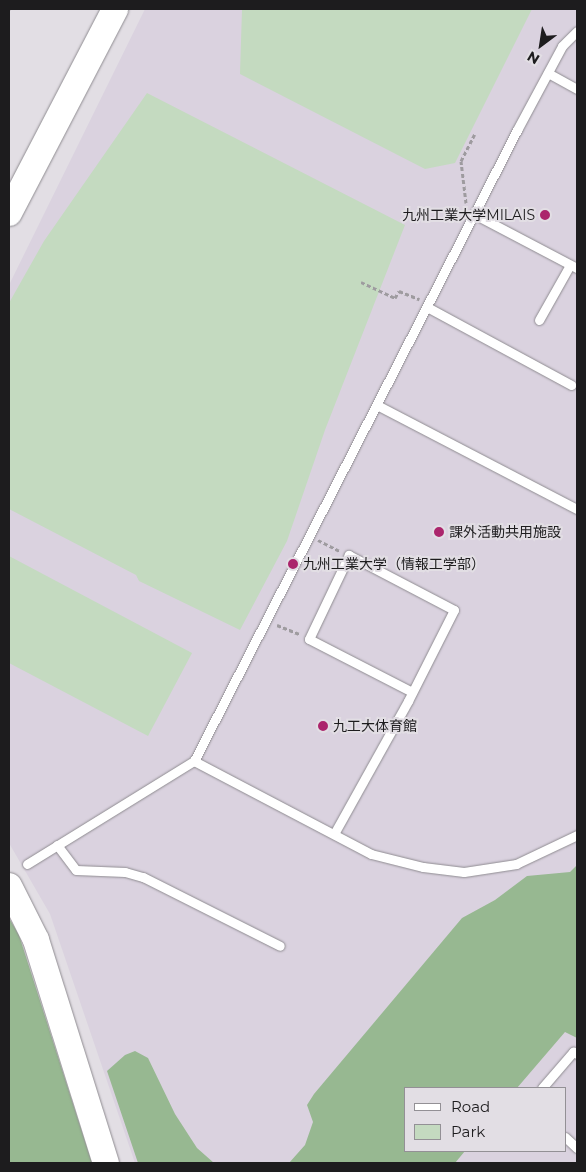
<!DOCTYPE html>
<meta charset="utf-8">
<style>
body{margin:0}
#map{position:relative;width:586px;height:1172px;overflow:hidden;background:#e2dee4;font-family:Montserrat,"Noto Sans JP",sans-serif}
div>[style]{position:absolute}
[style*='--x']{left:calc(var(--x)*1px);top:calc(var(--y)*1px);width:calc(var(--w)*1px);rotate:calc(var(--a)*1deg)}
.built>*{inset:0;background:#dad2df}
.green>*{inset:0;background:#c4dac0}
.forest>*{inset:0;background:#97b891}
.path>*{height:3px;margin-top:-1.5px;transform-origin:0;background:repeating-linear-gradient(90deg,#9e9b9f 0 4px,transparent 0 6.5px)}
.roads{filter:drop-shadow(0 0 1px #8f8c91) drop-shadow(0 0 1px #8f8c91)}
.lane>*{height:9px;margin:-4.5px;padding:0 4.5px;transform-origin:4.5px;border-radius:4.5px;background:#fff}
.secondary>*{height:26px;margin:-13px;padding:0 13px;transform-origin:13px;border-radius:13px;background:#fff}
.dots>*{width:14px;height:14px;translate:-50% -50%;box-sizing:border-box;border:2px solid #e2dee4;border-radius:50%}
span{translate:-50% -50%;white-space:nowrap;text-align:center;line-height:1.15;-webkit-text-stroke:4px #e2dee4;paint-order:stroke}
.poi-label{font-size:14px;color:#1d1c1e}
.right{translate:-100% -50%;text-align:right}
.left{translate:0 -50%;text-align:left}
.frame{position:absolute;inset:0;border:10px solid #1d1c1e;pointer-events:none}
.legend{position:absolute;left:404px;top:1087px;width:162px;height:65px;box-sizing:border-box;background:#e2dee4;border:1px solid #939095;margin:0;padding:6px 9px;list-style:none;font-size:15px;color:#1d1c1e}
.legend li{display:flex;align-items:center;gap:10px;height:25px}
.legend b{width:25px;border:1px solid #939095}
.north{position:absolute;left:516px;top:20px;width:50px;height:50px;-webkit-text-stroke:4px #e2dee4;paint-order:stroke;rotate:211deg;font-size:14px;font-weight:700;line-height:20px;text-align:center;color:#1d1c1e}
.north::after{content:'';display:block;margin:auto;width:18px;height:22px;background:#1d1c1e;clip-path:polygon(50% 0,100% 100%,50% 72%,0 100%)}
</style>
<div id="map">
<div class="built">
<div style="clip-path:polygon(evenodd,145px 9px,577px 9px,577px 1163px,135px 1163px,50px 914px,9px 843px,9px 285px,145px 9px,405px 1088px,565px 1088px,565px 1151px,405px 1151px,405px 1088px)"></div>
</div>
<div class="green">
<div style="clip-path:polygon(242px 9px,532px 9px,455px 163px,425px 169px,240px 74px)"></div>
<div style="clip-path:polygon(147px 93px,405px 225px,325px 430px,287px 541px,240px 630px,139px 581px,136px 575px,9px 509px,9px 303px,44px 241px)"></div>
<div style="clip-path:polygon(9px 556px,192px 653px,148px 736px,9px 663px)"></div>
</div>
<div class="forest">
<div style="clip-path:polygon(577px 865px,577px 1038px,565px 1032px,517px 1088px,405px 1088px,405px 1151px,465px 1151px,455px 1163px,289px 1163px,305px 1145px,313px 1122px,307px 1105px,314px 1094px,462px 918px,495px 900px,527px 876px,570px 872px)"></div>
<div style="clip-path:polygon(9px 918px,19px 935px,92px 1163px,9px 1163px)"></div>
<div style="clip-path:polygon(135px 1051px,148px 1058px,175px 1114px,197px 1148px,214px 1163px,138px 1163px,107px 1071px,125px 1055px)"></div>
</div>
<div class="path">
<div style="--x:9;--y:10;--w:1;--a:-90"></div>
<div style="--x:466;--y:203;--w:42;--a:-96.8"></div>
<div style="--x:461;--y:161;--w:30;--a:-63"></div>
<div style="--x:361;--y:282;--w:38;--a:25"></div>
<div style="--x:395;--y:298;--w:8;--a:-60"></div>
<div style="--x:399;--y:291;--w:22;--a:22"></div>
<div style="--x:318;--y:540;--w:25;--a:27"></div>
<div style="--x:277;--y:625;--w:24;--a:22"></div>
</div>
<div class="roads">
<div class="lane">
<div style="--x:548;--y:73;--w:33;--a:29"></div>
<div style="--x:474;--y:214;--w:116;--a:27.7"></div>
<div style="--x:427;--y:307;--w:164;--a:28.4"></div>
<div style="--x:539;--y:320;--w:63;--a:-60.6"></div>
<div style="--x:377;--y:405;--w:225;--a:27.5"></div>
<div style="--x:194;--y:761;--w:200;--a:27.7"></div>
<div style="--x:371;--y:854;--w:54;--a:14"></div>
<div style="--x:423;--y:867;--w:41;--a:7"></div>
<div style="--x:464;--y:872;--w:53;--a:-8.7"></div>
<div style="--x:516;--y:864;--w:68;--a:-25.4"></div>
<div style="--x:334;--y:834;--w:152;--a:-60.9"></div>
<div style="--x:408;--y:701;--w:102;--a:-63.2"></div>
<div style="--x:454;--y:610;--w:119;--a:-152.4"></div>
<div style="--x:349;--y:555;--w:93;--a:115.5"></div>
<div style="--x:309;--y:639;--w:116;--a:27.2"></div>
<div style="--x:57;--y:845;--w:31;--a:53"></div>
<div style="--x:76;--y:870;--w:49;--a:2.3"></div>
<div style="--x:125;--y:872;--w:19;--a:16"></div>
<div style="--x:143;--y:877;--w:153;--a:26.7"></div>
<div style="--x:27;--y:864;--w:196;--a:-31.7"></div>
<div style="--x:194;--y:761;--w:709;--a:-62.89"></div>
<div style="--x:517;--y:130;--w:95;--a:-61.8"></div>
<div style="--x:562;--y:46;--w:21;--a:-45"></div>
<div style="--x:542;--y:1088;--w:48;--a:-49.3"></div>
<div style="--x:573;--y:1052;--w:4;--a:27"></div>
<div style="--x:565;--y:1137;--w:16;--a:43"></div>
</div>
<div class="secondary">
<div style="--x:9;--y:213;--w:230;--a:-62.5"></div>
<div style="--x:9;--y:886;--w:60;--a:63.4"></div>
<div style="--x:36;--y:940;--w:234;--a:72.6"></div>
</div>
</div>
<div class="dots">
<div style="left:545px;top:215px;background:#ab256c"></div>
<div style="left:439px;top:532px;background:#ab256c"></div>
<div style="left:293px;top:564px;background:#ab256c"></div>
<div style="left:323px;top:726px;background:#ab256c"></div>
</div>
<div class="poi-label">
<span class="right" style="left:535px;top:215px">九州工業大学MILAIS</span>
<span class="left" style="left:449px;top:532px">課外活動共用施設</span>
<span class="left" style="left:303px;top:564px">九州工業大学（情報工学部）</span>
<span class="left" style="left:333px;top:726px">九工大体育館</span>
</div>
<div class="frame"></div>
<ul class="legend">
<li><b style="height:6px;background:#fff"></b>Road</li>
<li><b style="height:14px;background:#c4dac0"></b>Park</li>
</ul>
<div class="north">N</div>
</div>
